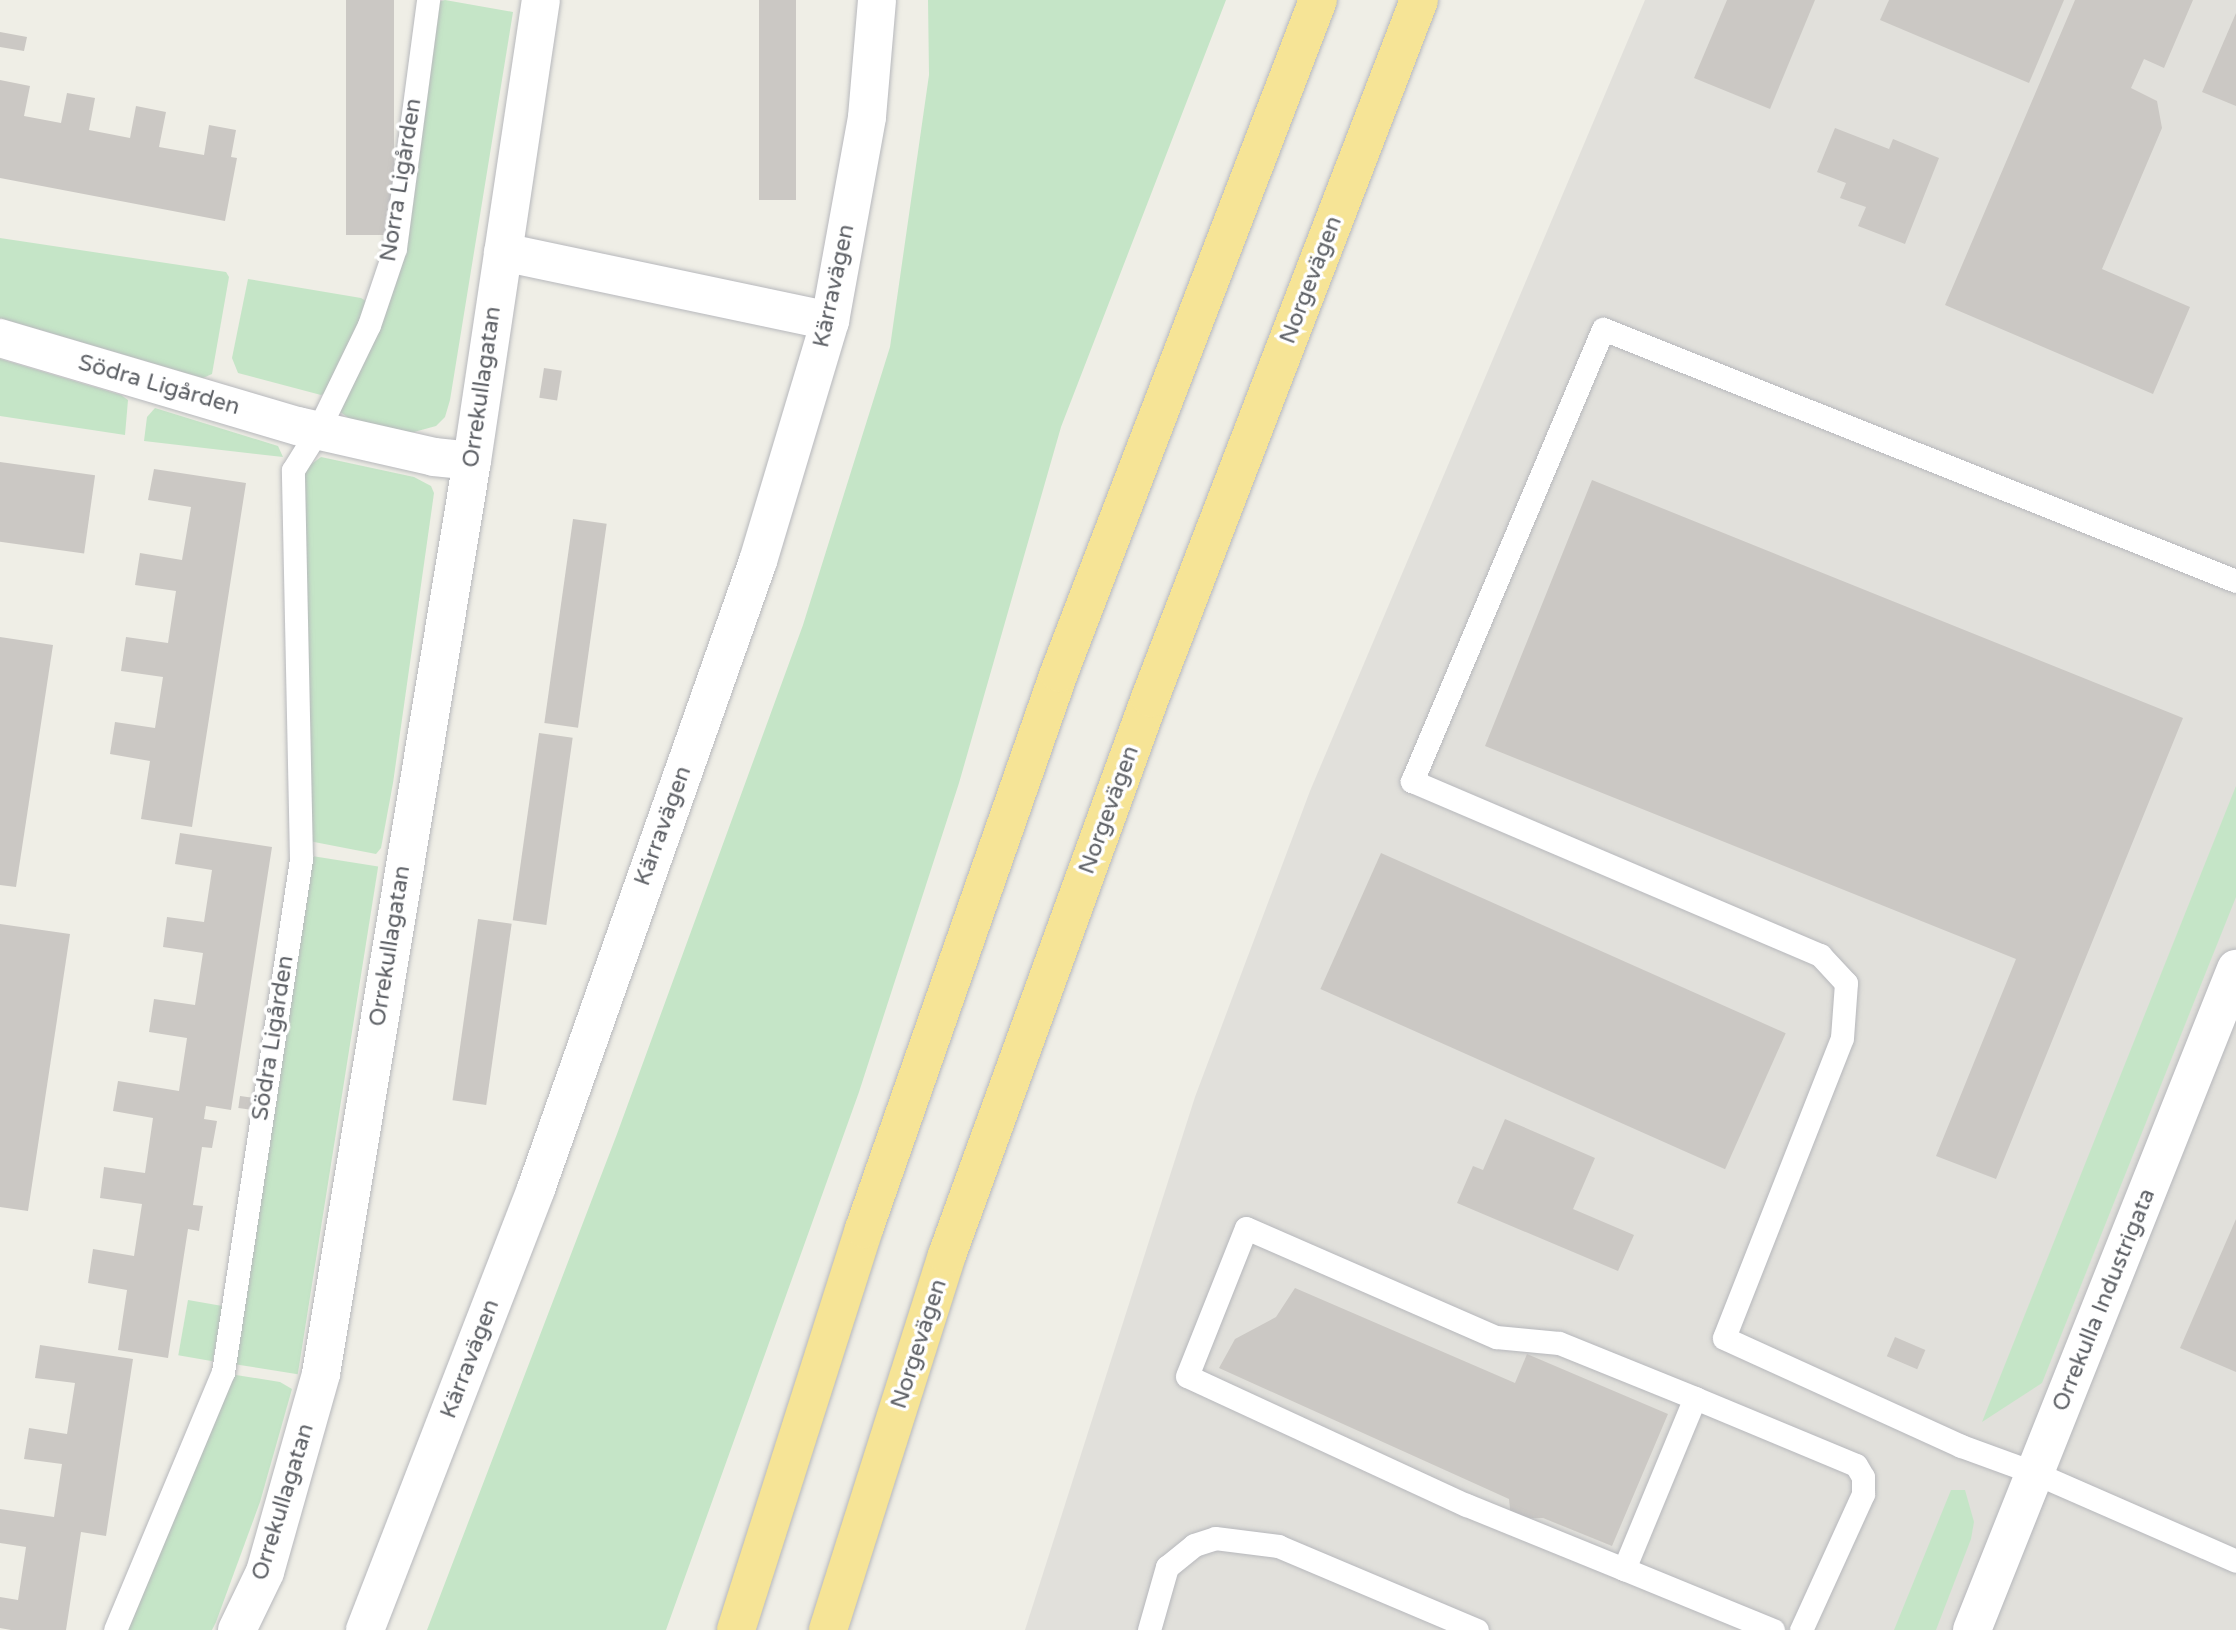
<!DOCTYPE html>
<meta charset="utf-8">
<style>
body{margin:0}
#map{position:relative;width:2236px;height:1630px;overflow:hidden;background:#efeee6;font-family:"Varela Round",sans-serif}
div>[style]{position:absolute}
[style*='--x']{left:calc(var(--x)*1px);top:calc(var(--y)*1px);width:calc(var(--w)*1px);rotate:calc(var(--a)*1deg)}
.industrial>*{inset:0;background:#e1e0db}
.green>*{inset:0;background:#c5e5c7;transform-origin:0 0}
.building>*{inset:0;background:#cbc8c4;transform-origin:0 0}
.roads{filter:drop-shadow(0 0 2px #b7b8bc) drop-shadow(0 0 2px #b7b8bc)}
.service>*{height:23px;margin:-11.5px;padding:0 11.5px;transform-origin:11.5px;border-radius:11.5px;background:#fff}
.minor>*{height:38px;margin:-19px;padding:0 19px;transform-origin:19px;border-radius:19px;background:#fff}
.tertiary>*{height:38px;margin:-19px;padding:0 19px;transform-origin:19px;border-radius:19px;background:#fff}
.motorway>*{height:38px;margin:-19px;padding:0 19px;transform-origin:19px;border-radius:19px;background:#f6e496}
span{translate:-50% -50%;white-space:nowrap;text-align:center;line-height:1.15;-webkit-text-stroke:7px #fff;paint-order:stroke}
.street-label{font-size:23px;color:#5e6166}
</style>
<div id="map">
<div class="industrial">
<div style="clip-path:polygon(1645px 0,2236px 0,2236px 1630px,1025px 1630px,1195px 1097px,1310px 791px)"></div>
</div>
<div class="green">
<div style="clip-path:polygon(445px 0,513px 12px,450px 400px,445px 417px,436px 426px,403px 435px,351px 420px,338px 410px,362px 360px,438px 2px)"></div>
<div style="clip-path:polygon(928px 0,1226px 0,1061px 427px,959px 783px,859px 1092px,666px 1630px,427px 1630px,617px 1134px,803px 625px,890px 347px,929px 75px)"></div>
<div style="clip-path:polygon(0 238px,226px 272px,229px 277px,212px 374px,203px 378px,0 318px)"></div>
<div style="clip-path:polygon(248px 279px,361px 298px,369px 303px,330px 391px,321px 395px,238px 373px,232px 358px)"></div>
<div style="clip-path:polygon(0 359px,121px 395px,128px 400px,125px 435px,0 416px)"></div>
<div style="clip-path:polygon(155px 408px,278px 446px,283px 457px,144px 441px,147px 417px)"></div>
<div style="clip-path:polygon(321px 457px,414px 477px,431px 486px,434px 493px,393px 783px,381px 848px,376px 854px,309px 841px,301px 472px)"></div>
<div style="clip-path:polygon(2236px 786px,2236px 897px,2042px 1383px,1982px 1422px)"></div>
<div style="left:312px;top:856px;width:67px;height:514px;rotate:9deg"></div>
<div style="left:188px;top:1300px;width:35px;height:56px;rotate:10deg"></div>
<div style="clip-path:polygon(230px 1374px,280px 1382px,292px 1389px,260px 1502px,216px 1622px,212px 1630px,120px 1630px)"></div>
<div style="clip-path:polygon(1951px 1490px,1965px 1490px,1974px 1522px,1971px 1539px,1936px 1630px,1894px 1630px)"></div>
</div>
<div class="building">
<div style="left:346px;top:0;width:48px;height:235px"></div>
<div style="left:759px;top:0;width:37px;height:200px"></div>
<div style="clip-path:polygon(1727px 0,1815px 0,1770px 109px,1694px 78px)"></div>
<div style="clip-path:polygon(1889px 0,2064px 0,2029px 83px,1880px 20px)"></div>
<div style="clip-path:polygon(2075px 0,2193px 0,2164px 68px,2144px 59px,2131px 88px,2157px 101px,2162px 128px,2102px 269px,2190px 307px,2153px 394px,1945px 305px)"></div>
<div style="clip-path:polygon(2236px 13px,2236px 106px,2202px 92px)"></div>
<div style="clip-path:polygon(0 32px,27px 37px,24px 51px,0 47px)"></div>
<div style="clip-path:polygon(0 80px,30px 86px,24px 116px,61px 123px,67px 93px,95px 98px,89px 130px,130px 138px,136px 106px,166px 112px,159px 147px,204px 155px,209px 125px,236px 130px,231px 157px,237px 158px,225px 221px,0 178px)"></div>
<div style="clip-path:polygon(1835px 128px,1889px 149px,1893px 139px,1939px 158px,1905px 244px,1858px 226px,1866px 207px,1840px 198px,1846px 183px,1817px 172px)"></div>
<div style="left:544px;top:368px;width:18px;height:30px;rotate:9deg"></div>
<div style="left:0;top:462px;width:96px;height:79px;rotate:8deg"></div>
<div style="clip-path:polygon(154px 469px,246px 483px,192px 827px,141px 819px,150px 761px,110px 754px,115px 722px,155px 728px,163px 677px,121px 671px,126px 637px,168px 643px,176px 591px,135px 585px,140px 553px,182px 560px,191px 507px,148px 500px)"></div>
<div style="clip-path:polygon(1592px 480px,2183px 718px,1996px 1179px,1936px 1156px,2016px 959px,1485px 746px)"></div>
<div style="left:573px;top:519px;width:34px;height:206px;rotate:8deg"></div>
<div style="clip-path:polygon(0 637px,53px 645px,16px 887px,0 885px)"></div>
<div style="left:539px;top:733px;width:34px;height:189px;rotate:8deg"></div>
<div style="clip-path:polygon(180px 833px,272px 847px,231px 1110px,206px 1106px,204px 1119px,217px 1121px,212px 1148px,202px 1147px,193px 1205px,203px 1206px,199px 1231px,188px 1229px,168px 1358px,118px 1350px,127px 1290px,88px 1283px,93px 1249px,134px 1256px,142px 1204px,100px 1198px,104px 1167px,145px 1173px,153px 1118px,113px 1111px,118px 1081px,179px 1091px,187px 1038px,149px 1032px,154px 999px,195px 1005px,203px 953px,163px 947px,167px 917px,204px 922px,212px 870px,175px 864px)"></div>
<div style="left:1381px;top:853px;width:443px;height:149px;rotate:24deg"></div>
<div style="left:478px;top:919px;width:34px;height:183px;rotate:8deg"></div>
<div style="clip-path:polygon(0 924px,70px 934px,28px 1211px,0 1207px)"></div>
<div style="left:240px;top:1096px;width:15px;height:12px;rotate:8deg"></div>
<div style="clip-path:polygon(1505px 1119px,1595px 1158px,1573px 1209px,1634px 1235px,1618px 1271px,1457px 1203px,1473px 1166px,1483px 1170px)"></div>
<div style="clip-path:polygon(2236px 1219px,2236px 1372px,2180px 1348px)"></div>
<div style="clip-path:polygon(1295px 1288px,1515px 1383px,1527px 1354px,1668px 1414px,1612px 1546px,1543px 1518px,1511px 1519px,1509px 1499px,1219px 1368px,1235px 1339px,1276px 1317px)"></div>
<div style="left:1895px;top:1337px;width:33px;height:21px;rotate:23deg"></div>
<div style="clip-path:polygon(40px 1345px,133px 1359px,106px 1536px,81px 1532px,66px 1630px,11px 1630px,0 1628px,0 1597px,18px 1600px,26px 1547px,0 1543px,0 1509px,54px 1517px,62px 1464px,24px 1459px,29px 1428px,67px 1434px,75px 1383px,35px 1378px)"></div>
</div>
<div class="roads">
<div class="service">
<div style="--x:2236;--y:581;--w:681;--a:-158.29"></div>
<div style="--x:1603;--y:329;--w:491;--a:112.9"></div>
<div style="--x:1412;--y:781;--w:444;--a:23.1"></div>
<div style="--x:1820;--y:955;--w:38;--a:47"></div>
<div style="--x:1846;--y:983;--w:55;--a:94.2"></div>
<div style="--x:1842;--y:1038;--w:322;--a:111.5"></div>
<div style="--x:1724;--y:1338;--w:260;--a:24.5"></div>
<div style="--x:1961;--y:1446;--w:79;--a:20"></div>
<div style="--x:2035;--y:1473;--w:219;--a:23.6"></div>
<div style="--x:1624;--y:1569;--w:170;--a:-157.9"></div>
<div style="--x:1466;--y:1505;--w:307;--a:-155.2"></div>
<div style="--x:1187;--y:1376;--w:159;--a:-68.3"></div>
<div style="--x:1246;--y:1228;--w:273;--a:23.6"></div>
<div style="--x:1496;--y:1337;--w:63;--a:5.4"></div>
<div style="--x:1559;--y:1343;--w:147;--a:22"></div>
<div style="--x:115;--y:1630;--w:280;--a:-67.3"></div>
<div style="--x:223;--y:1372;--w:519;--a:-81.35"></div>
<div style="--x:301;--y:859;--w:389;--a:-91.2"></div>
<div style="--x:293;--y:470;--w:47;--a:-58"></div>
<div style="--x:318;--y:430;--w:117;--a:-64.1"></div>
<div style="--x:369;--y:325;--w:81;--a:-71.3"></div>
<div style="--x:395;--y:248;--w:250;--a:-82.4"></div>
<div style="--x:1149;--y:1630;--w:66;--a:-74.1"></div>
<div style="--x:1167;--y:1567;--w:35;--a:-39"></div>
<div style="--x:1194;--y:1545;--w:22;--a:-18"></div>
<div style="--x:1215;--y:1538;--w:64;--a:7.2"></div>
<div style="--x:1278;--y:1546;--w:216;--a:22.9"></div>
<div style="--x:1773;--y:1630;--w:161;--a:-157.7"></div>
<div style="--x:1624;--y:1569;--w:185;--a:-67.5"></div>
<div style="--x:1695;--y:1398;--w:174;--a:22.6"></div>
<div style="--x:1856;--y:1465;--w:14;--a:60"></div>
<div style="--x:1863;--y:1477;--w:17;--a:90"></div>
<div style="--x:1863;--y:1494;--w:149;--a:114.5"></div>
</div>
<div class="minor">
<div style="--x:503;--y:252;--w:334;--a:11.9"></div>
<div style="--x:0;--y:338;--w:311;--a:16.5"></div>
<div style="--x:298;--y:426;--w:139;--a:12.8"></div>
<div style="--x:434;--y:457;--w:38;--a:6"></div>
<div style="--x:237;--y:1630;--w:64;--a:-64.2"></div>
<div style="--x:265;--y:1572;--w:206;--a:-74.2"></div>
<div style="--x:321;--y:1374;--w:925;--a:-80.61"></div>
<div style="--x:472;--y:461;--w:466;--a:-81.5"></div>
</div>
<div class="tertiary">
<div style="--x:365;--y:1630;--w:473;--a:-68.8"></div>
<div style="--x:536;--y:1189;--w:666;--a:-70.53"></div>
<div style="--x:758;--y:561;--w:251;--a:-73.3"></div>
<div style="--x:830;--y:321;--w:207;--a:-79.7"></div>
<div style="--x:867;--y:117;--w:117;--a:-85.1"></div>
<div style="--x:1972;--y:1630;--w:712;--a:-68.23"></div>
</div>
<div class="motorway">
<div style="--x:736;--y:1630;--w:421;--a:-72.3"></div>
<div style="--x:864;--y:1229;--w:589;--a:-70.67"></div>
<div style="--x:1059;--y:673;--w:721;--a:-68.95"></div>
<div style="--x:828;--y:1630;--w:393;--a:-72.4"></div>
<div style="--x:947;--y:1255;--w:593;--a:-69.98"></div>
<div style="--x:1150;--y:698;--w:748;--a:-68.92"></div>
</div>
</div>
<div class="street-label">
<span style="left:401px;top:180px;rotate:-81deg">Norra Ligården</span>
<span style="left:1311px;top:280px;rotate:-69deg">Norgevägen</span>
<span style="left:834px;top:286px;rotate:-78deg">Kärravägen</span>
<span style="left:159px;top:385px;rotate:16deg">Södra Ligården</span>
<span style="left:482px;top:387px;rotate:-82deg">Orrekullagatan</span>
<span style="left:1109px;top:810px;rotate:-70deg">Norgevägen</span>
<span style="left:663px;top:826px;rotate:-70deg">Kärravägen</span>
<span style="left:390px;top:946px;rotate:-81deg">Orrekullagatan</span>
<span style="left:273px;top:1038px;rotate:-81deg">Södra Ligården</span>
<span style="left:2104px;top:1300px;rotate:-68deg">Orrekulla Industrigata</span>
<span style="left:919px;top:1344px;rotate:-72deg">Norgevägen</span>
<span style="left:470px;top:1359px;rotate:-69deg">Kärravägen</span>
<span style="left:283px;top:1502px;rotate:-73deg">Orrekullagatan</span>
</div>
</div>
